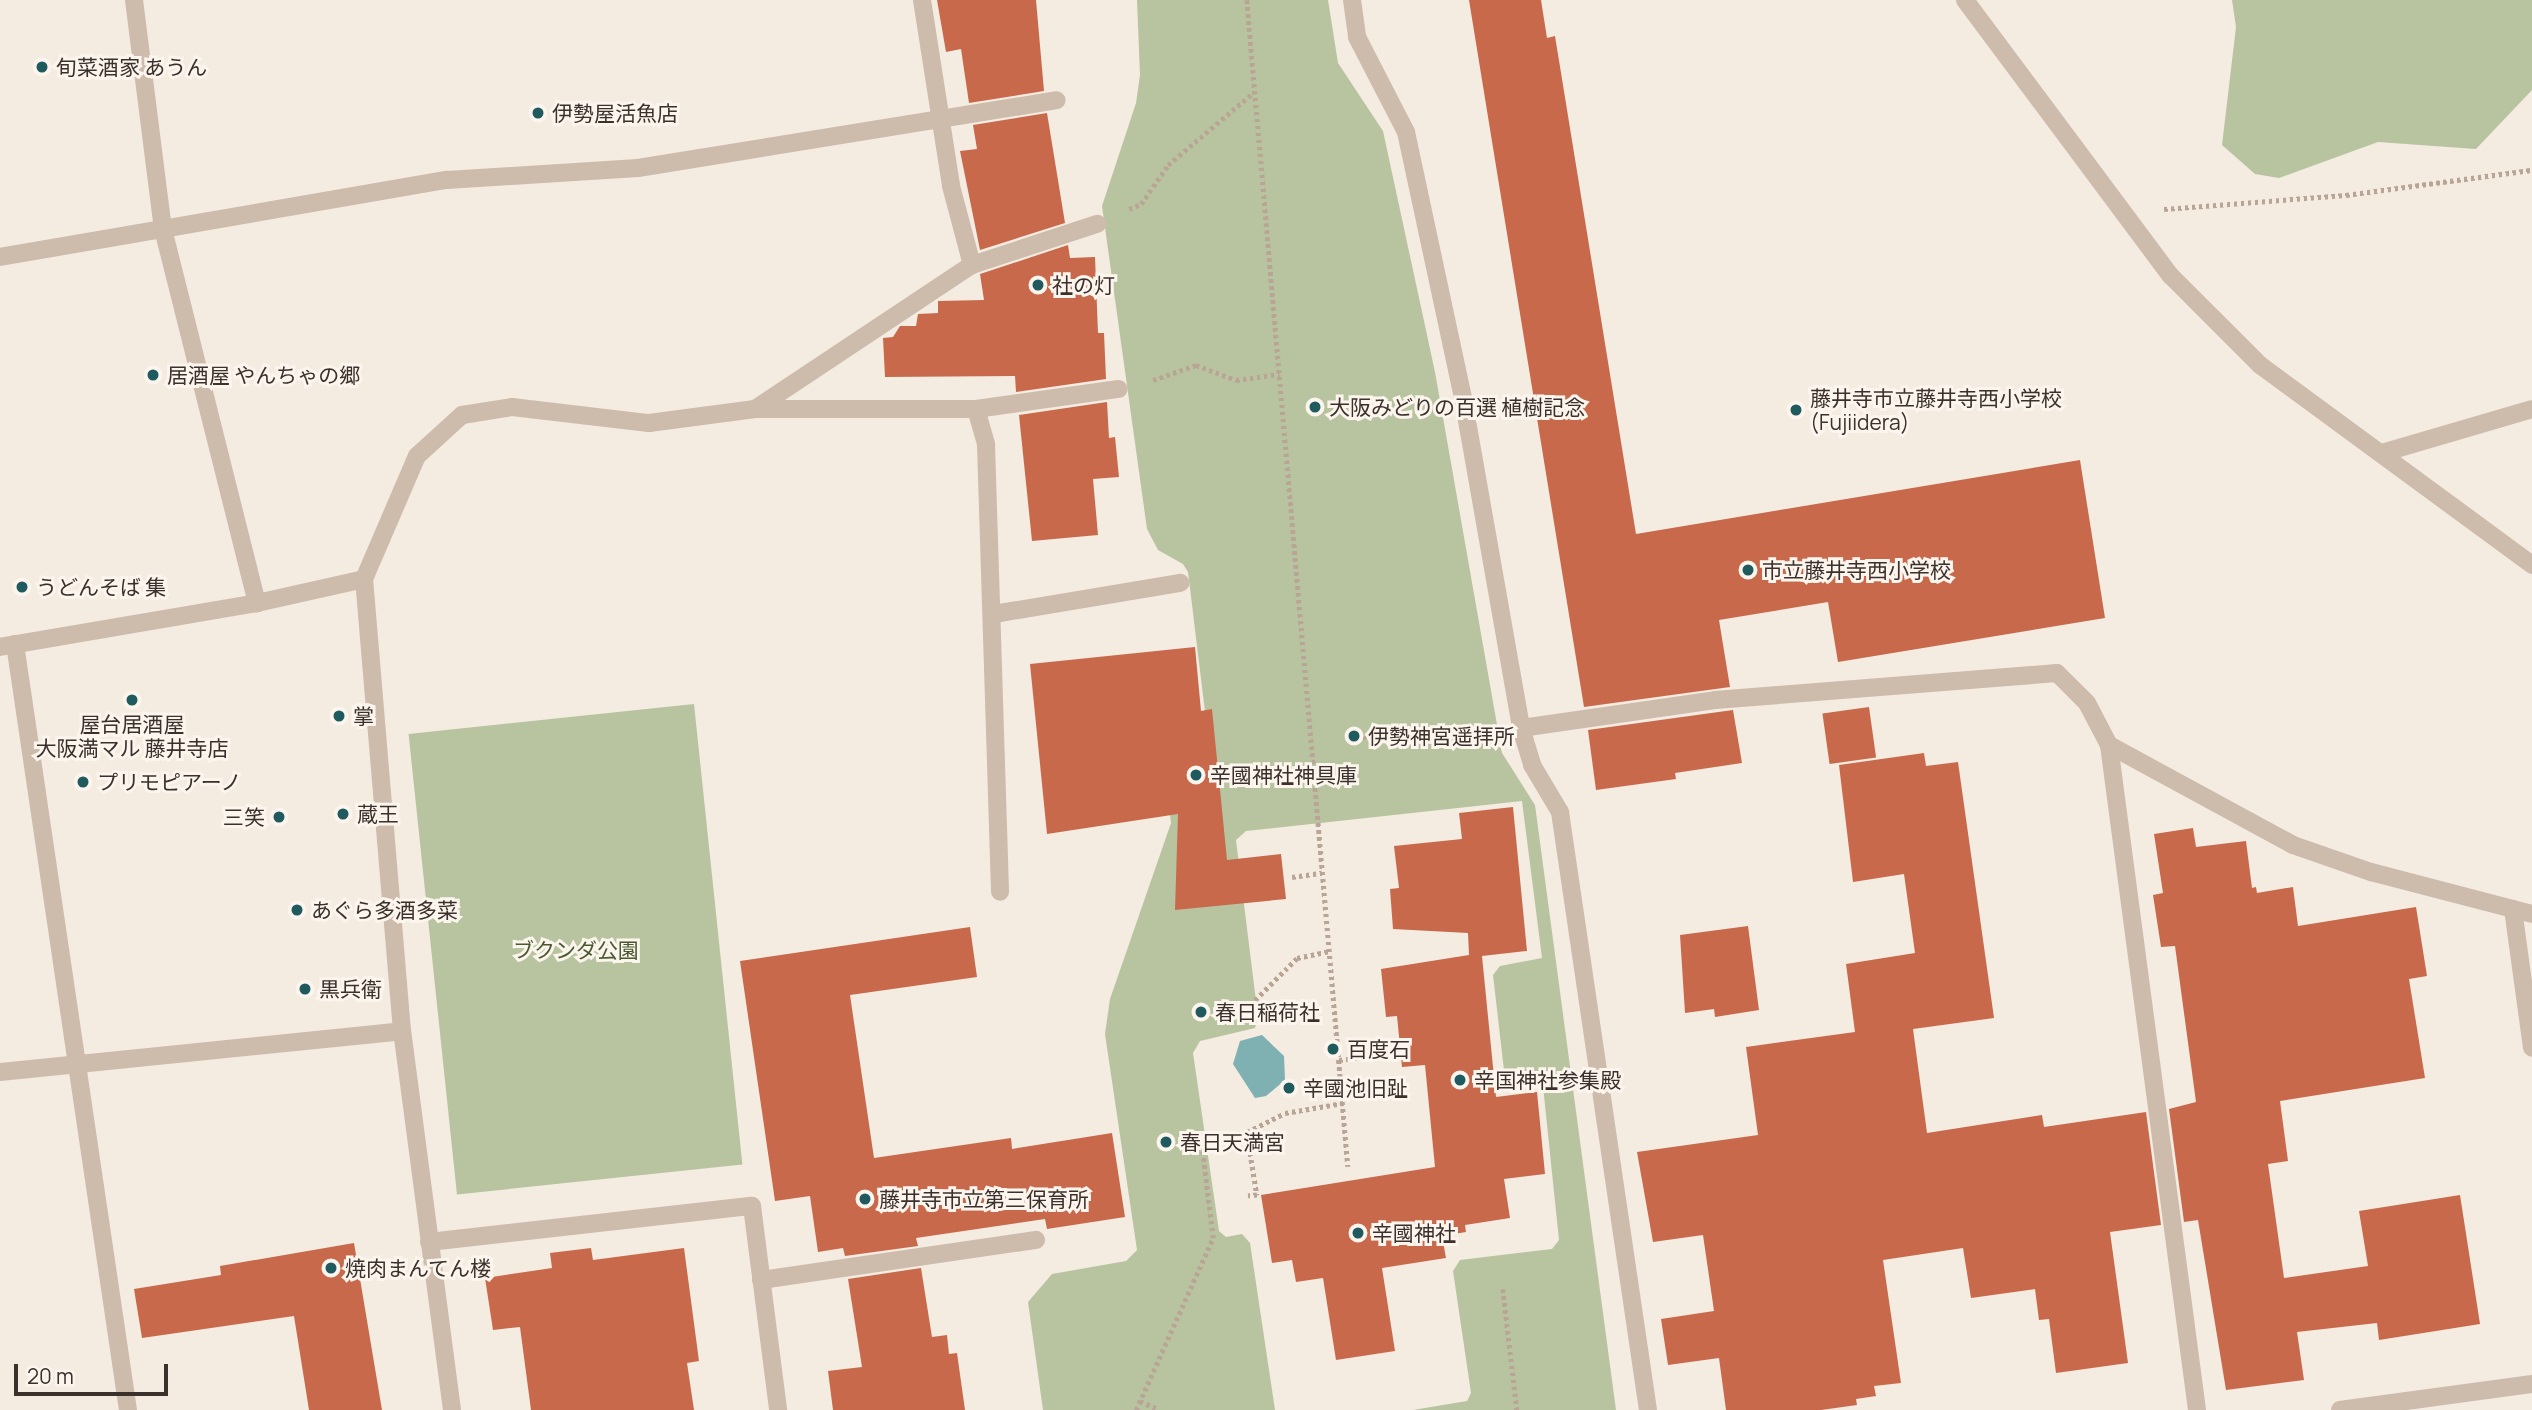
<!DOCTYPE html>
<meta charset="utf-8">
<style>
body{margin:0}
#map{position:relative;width:2532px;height:1410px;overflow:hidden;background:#f4ebe1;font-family:Manrope,"Noto Sans JP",sans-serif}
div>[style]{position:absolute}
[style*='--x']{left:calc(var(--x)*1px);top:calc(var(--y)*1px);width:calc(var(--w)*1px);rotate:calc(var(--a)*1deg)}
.green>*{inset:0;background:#b8c4a0;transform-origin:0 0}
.water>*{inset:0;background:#7fb0b2}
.building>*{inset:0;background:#c8694b;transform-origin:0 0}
.path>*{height:4.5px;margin-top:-2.25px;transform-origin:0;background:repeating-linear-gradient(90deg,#b9a596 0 3.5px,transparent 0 7px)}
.minor>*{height:18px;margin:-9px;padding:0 9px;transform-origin:9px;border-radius:9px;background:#cdbbac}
.dots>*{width:19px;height:19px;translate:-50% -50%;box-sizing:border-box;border:4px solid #fbf5ee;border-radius:50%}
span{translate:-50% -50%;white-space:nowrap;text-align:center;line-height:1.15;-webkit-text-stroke:6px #fbf5ee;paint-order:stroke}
.poi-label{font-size:21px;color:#3b302b}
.left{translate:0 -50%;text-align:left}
.right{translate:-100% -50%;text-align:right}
.park-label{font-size:21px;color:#4a5a2e}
.scale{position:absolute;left:14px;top:1364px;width:154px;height:32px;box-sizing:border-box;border:4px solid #3b302b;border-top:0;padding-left:9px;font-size:21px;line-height:24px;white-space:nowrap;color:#3b302b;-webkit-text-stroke:5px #fbf5ee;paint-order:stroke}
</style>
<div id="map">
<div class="green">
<div style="clip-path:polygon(1137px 0,1328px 0,1338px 63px,1383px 131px,1435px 372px,1502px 753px,1535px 805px,1616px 1410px,1413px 1410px,1467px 1401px,1471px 1393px,1453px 1271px,1460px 1260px,1552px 1249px,1559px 1240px,1543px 1086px,1537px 1082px,1509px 1084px,1505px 1079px,1493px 975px,1500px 966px,1542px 958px,1522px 801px,1246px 831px,1236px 840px,1258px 1017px,1255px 1028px,1200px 1041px,1193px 1053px,1219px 1231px,1226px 1237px,1242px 1234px,1250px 1243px,1275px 1410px,1043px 1410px,1028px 1302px,1052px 1274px,1126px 1261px,1137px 1250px,1105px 1034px,1110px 999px,1171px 823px,1162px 747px,1206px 720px,1188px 572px,1183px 564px,1158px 550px,1147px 529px,1102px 206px,1136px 103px,1140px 75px)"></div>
<div style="clip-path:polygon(2232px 0,2532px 0,2532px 90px,2476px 149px,2378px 142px,2279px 178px,2255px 174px,2222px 145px,2236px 27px)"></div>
<div style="left:694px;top:704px;width:463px;height:287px;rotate:84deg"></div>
</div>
<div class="water">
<div style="clip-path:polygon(1262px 1035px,1284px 1056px,1285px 1080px,1266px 1096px,1255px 1098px,1233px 1064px,1240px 1041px)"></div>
</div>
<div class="building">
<div style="clip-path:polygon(937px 0,1036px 0,1044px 91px,969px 103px,961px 49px,946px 52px)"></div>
<div style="clip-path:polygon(1469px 0,1541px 0,1547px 38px,1555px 36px,1636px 534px,2080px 460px,2105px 618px,1838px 662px,1828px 602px,1719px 620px,1730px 687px,1584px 707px)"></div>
<div style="clip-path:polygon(1047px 113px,1065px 223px,980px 250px,960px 151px,977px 149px,973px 125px)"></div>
<div style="clip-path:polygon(1068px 245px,1070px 258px,1095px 257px,1098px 333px,1104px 333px,1106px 379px,1016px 392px,1015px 376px,885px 377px,883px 338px,893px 337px,900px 326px,916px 326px,918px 314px,938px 313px,938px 301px,984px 300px,980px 274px)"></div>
<div style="clip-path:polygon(1107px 402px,1109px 438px,1115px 437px,1119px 477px,1093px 479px,1098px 535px,1032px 541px,1019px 415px)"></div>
<div style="clip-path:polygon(1195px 647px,1201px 711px,1212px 709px,1227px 860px,1281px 854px,1286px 899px,1175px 910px,1178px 814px,1047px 834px,1030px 664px)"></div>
<div style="left:1869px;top:707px;width:51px;height:47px;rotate:82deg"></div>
<div style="clip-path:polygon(1733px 710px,1742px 763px,1675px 773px,1676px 779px,1596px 790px,1588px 730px)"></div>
<div style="clip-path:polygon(1924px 753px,1926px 766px,1958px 762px,1994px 1018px,1913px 1029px,1927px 1133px,2042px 1115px,2044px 1127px,2146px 1112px,2161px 1225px,2110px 1232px,2128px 1363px,2056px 1373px,2049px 1319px,2039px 1320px,2035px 1289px,1971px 1298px,1963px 1248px,1883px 1260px,1901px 1383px,1874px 1386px,1876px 1396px,1856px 1399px,1857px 1405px,1821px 1410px,1726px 1410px,1719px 1358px,1668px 1365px,1661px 1319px,1714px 1311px,1703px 1235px,1653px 1242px,1637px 1152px,1758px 1135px,1746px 1047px,1855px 1032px,1846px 964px,1915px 953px,1904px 874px,1853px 882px,1839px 765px)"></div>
<div style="clip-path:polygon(1513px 807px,1527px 951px,1482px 956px,1496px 1097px,1537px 1092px,1545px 1174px,1504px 1179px,1510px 1218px,1465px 1225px,1466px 1232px,1442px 1236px,1446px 1258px,1382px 1268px,1395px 1351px,1336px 1360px,1323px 1278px,1296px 1282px,1292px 1260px,1272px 1263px,1261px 1195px,1435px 1167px,1425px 1065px,1402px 1067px,1397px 1016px,1386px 1017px,1381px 969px,1469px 955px,1468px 933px,1393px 929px,1390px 889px,1399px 888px,1394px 846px,1462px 839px,1459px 813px)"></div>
<div style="clip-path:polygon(2193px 828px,2196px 847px,2246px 841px,2252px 888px,2256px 887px,2257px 893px,2293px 887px,2298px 926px,2416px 907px,2427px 976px,2409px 979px,2425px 1078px,2280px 1101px,2288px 1161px,2268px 1164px,2284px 1278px,2368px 1266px,2359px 1211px,2460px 1195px,2480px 1324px,2379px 1340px,2377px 1323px,2297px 1332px,2304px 1380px,2226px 1390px,2198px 1220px,2184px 1222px,2169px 1109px,2196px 1102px,2175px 946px,2161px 947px,2153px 895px,2163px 893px,2154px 834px)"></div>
<div style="clip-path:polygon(1748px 926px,1759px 1010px,1715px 1017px,1714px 1009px,1685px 1013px,1680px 935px)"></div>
<div style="clip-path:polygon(970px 927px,977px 977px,850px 995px,874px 1158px,1011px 1138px,1012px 1149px,1112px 1133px,1125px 1217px,1047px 1229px,1045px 1219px,916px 1238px,918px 1246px,845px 1256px,843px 1248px,818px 1252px,810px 1196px,775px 1201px,740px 961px)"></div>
<div style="clip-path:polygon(354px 1243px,382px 1410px,309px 1410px,294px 1316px,142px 1338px,134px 1289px,221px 1275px,220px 1266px)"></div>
<div style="clip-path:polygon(591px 1248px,593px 1260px,684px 1248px,699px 1361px,687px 1363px,694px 1410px,531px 1410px,520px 1327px,493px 1330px,485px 1278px,552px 1268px,550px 1253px)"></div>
<div style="clip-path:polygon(921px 1268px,932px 1337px,947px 1335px,949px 1354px,957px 1353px,965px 1410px,833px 1410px,828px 1371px,862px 1367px,848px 1279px)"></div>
</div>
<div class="path">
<div style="--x:1247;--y:0;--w:1171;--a:85.05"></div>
<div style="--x:1129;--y:209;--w:13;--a:-23"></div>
<div style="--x:1141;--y:204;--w:47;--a:-55.3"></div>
<div style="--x:1168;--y:165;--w:113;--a:-40.3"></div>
<div style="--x:2164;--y:209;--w:183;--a:-4.4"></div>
<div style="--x:2346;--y:195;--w:188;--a:-7.7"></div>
<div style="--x:1153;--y:380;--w:46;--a:-19.2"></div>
<div style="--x:1196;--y:365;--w:43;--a:20.6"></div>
<div style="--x:1236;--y:380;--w:44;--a:-7.8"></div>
<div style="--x:1364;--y:736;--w:4;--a:76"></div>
<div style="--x:1292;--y:877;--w:30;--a:-8"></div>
<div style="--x:1228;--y:1009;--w:22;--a:-10"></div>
<div style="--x:1250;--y:1005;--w:66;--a:-45"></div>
<div style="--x:1297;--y:958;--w:33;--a:-12"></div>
<div style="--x:1339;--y:1060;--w:54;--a:-7.4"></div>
<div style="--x:1247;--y:1132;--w:64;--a:81"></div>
<div style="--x:1257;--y:1195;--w:9;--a:174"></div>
<div style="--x:1188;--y:1141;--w:60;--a:-8.7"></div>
<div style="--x:1247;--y:1132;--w:42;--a:-26.6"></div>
<div style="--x:1285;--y:1113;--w:59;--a:-9.8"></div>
<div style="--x:1503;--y:1289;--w:122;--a:83.4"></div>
<div style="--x:1140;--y:1401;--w:21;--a:25"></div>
<div style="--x:1136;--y:1410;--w:188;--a:-65.9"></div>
<div style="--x:1213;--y:1238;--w:100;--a:-96.9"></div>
</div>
<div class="minor">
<div style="--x:134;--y:0;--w:231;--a:82.8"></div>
<div style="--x:163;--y:229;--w:386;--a:75.9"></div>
<div style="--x:922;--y:0;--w:188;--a:81.1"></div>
<div style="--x:951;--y:186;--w:82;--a:75.1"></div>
<div style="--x:1352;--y:0;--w:37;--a:82"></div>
<div style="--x:1357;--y:37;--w:107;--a:62.7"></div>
<div style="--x:1406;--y:132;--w:272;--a:77.9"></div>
<div style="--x:1463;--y:398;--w:335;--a:80"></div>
<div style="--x:1521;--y:728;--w:39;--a:73"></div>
<div style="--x:1532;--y:765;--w:55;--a:59.2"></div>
<div style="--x:1560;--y:812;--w:604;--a:81.63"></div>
<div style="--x:1965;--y:0;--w:344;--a:53.3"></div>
<div style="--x:2171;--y:276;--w:126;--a:45"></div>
<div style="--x:2260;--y:365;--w:338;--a:36.3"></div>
<div style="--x:0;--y:257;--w:454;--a:-9.8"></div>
<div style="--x:447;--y:180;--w:191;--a:-3.6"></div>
<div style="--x:638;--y:168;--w:424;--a:-9.2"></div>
<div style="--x:755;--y:409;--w:260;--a:-33.6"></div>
<div style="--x:972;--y:265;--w:132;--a:-18.2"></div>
<div style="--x:976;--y:409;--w:37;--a:74"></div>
<div style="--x:986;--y:445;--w:447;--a:88.2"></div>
<div style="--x:2382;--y:453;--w:156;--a:-16.3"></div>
<div style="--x:994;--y:614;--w:189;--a:-9.5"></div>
<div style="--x:15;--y:644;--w:774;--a:81.61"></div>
<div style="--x:0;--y:647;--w:261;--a:-9.7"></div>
<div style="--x:257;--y:603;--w:110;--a:-12.6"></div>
<div style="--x:1521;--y:728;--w:196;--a:-8.2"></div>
<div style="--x:1715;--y:700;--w:343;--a:-4.5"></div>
<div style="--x:2057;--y:673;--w:42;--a:45"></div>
<div style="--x:2087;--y:703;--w:47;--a:62.4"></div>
<div style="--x:2109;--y:745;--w:671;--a:82.46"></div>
<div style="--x:2109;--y:745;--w:209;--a:28.5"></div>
<div style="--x:2293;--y:845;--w:83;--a:19.1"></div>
<div style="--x:2371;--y:872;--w:166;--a:14.6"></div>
<div style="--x:2513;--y:909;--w:140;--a:82.2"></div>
<div style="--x:0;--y:1072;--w:404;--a:-5.8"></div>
<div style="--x:429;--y:1242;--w:325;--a:-6.4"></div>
<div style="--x:752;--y:1206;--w:206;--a:82.7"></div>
<div style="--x:761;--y:1280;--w:278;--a:-8.3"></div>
<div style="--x:452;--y:1410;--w:382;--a:-97.5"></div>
<div style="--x:402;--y:1031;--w:454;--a:-94.8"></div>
<div style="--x:364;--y:579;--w:134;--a:-66.7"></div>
<div style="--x:417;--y:456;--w:61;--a:-42.3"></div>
<div style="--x:462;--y:415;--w:51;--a:-9.1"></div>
<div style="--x:512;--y:407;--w:138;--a:6.7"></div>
<div style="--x:649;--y:423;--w:107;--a:-7.5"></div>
<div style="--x:755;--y:409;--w:221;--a:0"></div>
<div style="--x:976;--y:409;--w:144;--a:-8"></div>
<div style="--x:2340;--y:1410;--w:194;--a:-7.7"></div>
</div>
<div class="dots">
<div style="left:42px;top:67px;background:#1f5a5e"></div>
<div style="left:538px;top:113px;background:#1f5a5e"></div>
<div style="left:1038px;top:285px;background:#1f5a5e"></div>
<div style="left:153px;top:375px;background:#1f5a5e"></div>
<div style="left:1315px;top:407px;background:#1f5a5e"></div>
<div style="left:1796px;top:410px;background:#1f5a5e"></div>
<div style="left:1748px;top:570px;background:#1f5a5e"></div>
<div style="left:22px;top:587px;background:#1f5a5e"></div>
<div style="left:132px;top:700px;background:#1f5a5e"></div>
<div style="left:339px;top:716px;background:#1f5a5e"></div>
<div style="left:1354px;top:736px;background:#1f5a5e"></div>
<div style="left:1196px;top:775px;background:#1f5a5e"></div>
<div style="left:83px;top:782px;background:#1f5a5e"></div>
<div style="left:343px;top:814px;background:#1f5a5e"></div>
<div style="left:279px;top:817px;background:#1f5a5e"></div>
<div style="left:297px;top:910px;background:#1f5a5e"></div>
<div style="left:305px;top:989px;background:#1f5a5e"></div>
<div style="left:1201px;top:1012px;background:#1f5a5e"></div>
<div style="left:1333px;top:1049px;background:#1f5a5e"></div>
<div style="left:1460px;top:1080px;background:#1f5a5e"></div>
<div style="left:1289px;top:1088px;background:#1f5a5e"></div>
<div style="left:1166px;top:1142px;background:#1f5a5e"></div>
<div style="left:865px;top:1199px;background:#1f5a5e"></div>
<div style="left:1358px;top:1233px;background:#1f5a5e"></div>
<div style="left:331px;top:1268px;background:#1f5a5e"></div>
</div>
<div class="poi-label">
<span class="left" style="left:56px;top:67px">旬菜酒家 あうん</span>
<span class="left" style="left:552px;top:113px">伊勢屋活魚店</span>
<span class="left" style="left:1052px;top:285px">社の灯</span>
<span class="left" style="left:167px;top:375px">居酒屋 やんちゃの郷</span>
<span class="left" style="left:1810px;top:410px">藤井寺市立藤井寺西小学校<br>(Fujiidera)</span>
<span class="left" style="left:1329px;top:407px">大阪みどりの百選 植樹記念</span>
<span class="left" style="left:1762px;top:570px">市立藤井寺西小学校</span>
<span class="left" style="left:36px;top:587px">うどんそば 集</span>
<span class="left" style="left:353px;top:716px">掌</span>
<span style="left:132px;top:736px">屋台居酒屋<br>大阪満マル 藤井寺店</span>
<span class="left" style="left:1368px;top:736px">伊勢神宮遥拝所</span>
<span class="left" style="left:1210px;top:775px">辛國神社神具庫</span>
<span class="left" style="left:97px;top:782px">プリモピアーノ</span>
<span class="left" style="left:357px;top:814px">蔵王</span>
<span class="right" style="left:265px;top:817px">三笑</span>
<span class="left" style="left:311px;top:910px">あぐら多酒多菜</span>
<span class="left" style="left:319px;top:989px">黒兵衛</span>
<span class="left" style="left:1215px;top:1012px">春日稲荷社</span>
<span class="left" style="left:1347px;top:1049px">百度石</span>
<span class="left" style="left:1474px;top:1080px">辛国神社参集殿</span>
<span class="left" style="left:1303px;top:1088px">辛國池旧趾</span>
<span class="left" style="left:1180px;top:1142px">春日天満宮</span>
<span class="left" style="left:879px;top:1199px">藤井寺市立第三保育所</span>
<span class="left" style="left:1372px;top:1233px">辛國神社</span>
<span class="left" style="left:345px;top:1268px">焼肉まんてん楼</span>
</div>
<div class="park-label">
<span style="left:576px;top:950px">ブクンダ公園</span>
</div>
<div class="scale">20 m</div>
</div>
